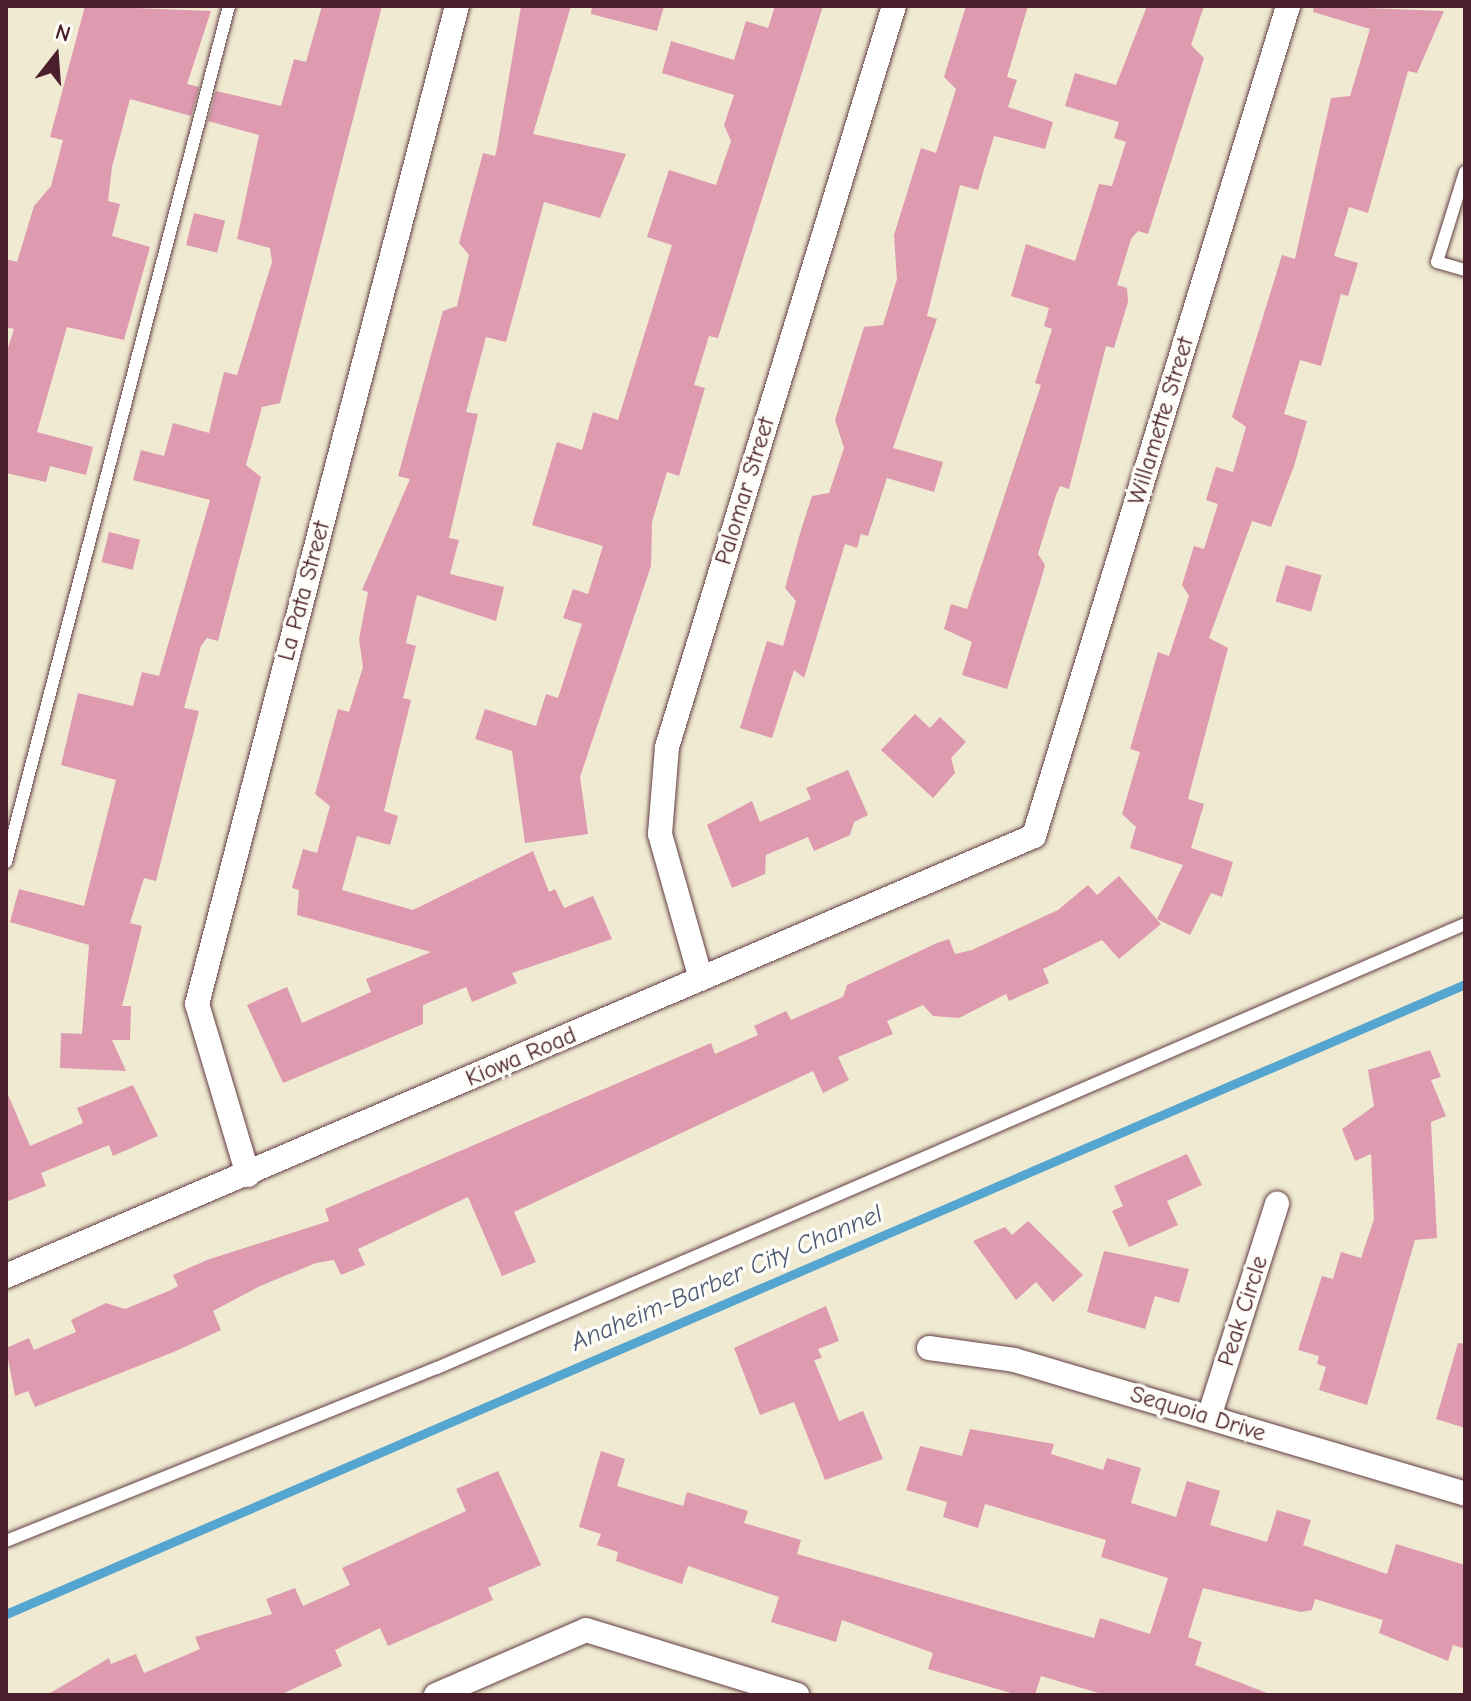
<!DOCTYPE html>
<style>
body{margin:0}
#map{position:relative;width:1471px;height:1701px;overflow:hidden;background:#efead1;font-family:"Comic Neue",sans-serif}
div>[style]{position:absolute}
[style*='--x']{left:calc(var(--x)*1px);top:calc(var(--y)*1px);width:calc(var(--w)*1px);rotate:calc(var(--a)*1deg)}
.stream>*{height:9px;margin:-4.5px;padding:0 4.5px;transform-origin:4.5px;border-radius:4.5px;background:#54a5cf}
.building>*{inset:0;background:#de9bb0;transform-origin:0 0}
.roads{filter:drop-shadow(0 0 2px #633d44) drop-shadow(0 0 2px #633d44)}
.lane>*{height:12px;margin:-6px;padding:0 6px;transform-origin:6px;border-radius:6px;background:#fff}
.street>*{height:24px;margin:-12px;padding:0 12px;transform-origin:12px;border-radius:12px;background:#fff}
span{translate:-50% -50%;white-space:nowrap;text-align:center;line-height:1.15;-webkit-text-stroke:7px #fdfcf7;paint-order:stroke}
.street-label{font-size:24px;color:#4a1f2b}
.water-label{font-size:26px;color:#4e5b75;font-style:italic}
.frame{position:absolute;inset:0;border:8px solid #4a1f2b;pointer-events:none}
.north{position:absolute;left:16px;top:16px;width:80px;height:80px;-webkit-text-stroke:6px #fdfcf7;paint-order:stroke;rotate:17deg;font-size:22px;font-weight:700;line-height:32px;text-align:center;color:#4a1f2b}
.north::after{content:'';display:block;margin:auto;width:28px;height:36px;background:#4a1f2b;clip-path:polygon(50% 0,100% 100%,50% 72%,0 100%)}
</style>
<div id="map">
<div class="stream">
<div style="--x:6;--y:1614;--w:1589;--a:-23.35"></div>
</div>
<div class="building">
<div style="clip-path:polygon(85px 6px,211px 11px,187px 84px,199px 87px,191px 116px,130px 99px,112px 167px,108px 201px,120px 204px,112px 236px,150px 247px,124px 340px,67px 327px,37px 432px,93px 447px,86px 475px,50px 466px,46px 482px,6px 473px,6px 354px,14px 329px,6px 327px,6px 259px,17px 262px,34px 206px,51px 186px,63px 140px,50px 137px)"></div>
<div style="clip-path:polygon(322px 6px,382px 6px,280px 403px,262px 407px,246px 465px,261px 477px,218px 641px,207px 638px,201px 646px,184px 708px,199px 711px,156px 881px,144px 878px,130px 923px,142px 926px,122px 1006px,131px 1006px,130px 1040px,112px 1040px,126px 1071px,60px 1068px,61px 1033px,82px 1034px,89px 945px,10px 922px,19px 889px,84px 906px,116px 780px,61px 765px,78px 693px,133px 706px,142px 672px,159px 676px,210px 500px,133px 480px,141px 450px,164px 456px,173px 423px,209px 433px,224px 372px,237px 375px,272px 262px,270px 248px,237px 239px,259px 135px,208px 121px,216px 91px,281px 106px,294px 59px,306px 62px)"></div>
<div style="clip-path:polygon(521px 6px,571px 6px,533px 134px,626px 154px,600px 218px,544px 202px,506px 342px,486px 337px,466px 412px,478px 414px,449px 538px,459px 540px,450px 574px,504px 587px,496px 621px,417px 595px,406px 643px,416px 646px,403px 698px,411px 700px,384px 811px,398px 816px,390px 845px,357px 836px,342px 890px,413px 910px,533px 851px,549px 892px,555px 889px,564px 908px,593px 896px,612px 939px,512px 973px,517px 983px,472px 1002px,466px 987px,423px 1005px,423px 1024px,283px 1083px,247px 1005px,287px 987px,302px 1023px,371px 992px,366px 979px,431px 952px,297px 915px,299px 890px,292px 888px,303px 849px,317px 853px,330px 806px,315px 794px,338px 709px,349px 712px,363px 667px,359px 639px,368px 592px,362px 590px,410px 479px,398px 476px,443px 311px,457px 306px,469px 255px,459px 243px,483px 153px,495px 156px,497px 148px)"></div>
<div style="clip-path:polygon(592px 6px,664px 6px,657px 31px,591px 14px)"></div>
<div style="clip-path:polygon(775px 6px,823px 6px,718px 338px,709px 336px,694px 385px,705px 388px,679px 476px,667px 472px,652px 522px,651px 566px,580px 777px,588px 834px,525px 843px,512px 751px,475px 739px,485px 709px,536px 726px,546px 694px,558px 698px,582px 624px,563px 618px,573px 589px,588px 594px,603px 546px,532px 525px,557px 442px,582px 450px,593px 412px,618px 420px,672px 245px,647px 237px,669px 170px,716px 185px,731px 141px,724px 125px,734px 95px,662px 73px,671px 41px,734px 60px,746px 21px,768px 28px)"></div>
<div style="clip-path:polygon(966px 6px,1028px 6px,1007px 77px,1017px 80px,1008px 107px,1053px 122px,1045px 149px,994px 136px,978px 190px,960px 185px,927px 316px,937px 319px,893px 448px,943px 462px,934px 492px,887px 478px,868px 536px,861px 534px,857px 548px,845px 544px,804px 678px,794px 670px,772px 738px,740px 728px,767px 641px,783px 646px,796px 601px,785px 588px,801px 530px,812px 496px,829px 493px,844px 448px,835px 420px,864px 327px,883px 325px,897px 279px,894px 235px,921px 148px,936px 153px,956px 89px,944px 77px)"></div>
<div style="clip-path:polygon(1147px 6px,1204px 6px,1191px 45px,1204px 58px,1148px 234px,1138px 231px,1131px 239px,1117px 285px,1127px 288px,1128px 302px,1114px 348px,1106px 346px,1069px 489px,1060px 486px,1056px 495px,1038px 554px,1045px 565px,1040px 583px,1007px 689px,962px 675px,972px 642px,944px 629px,951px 604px,967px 609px,1041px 385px,1035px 383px,1052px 329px,1044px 326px,1049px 308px,1011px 296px,1026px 244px,1075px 261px,1099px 184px,1112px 186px,1126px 142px,1114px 138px,1119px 122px,1065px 106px,1075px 73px,1116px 85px)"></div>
<div style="clip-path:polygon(1314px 6px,1444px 11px,1417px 73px,1408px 71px,1368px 213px,1349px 207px,1334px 256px,1358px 263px,1348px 296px,1341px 294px,1321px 366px,1300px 360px,1284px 414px,1307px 421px,1294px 466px,1271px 527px,1252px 521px,1209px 638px,1228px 648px,1188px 799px,1204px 804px,1191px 848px,1233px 862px,1222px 897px,1211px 893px,1190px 935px,1157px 919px,1183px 865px,1130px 848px,1136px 827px,1122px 814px,1140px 752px,1130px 749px,1158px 652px,1169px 656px,1189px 596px,1182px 585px,1194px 546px,1204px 549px,1218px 504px,1206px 500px,1216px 467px,1233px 472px,1246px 427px,1232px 417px,1282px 255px,1295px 259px,1331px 98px,1350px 96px,1370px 29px,1313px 12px)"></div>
<div style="left:194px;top:213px;width:32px;height:33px;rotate:14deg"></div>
<div style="left:109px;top:532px;width:32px;height:31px;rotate:14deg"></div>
<div style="left:1286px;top:565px;width:37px;height:38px;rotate:16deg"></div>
<div style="clip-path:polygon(915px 714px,930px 728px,940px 717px,966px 742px,951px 758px,955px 773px,933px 798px,881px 750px)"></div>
<div style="clip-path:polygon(848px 770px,868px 815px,854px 822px,850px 835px,814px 851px,808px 837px,766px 855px,765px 874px,732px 888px,707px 825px,752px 801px,760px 822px,811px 799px,806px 788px)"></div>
<div style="clip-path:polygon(1119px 876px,1161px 924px,1119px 959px,1102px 940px,1043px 969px,1049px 983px,1009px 1001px,1006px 994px,959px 1018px,933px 1016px,923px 1005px,887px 1021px,893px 1034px,838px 1057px,849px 1080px,823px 1093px,813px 1071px,514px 1212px,536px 1262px,502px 1276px,468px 1197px,358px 1249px,365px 1265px,341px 1275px,334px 1260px,316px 1263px,260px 1286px,213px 1311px,221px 1330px,176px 1351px,35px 1407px,28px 1391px,15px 1396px,6px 1348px,29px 1338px,34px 1350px,76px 1332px,71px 1320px,106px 1303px,125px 1309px,171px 1290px,178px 1286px,173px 1275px,207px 1260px,329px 1221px,325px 1209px,711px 1043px,715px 1054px,758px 1035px,754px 1026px,786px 1011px,791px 1020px,843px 997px,847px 985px,937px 943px,949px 939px,955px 954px,972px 950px,1058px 910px,1088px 885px,1097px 895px)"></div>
<div style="clip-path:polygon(1430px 1050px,1441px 1077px,1431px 1080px,1446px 1116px,1431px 1122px,1437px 1238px,1415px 1240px,1367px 1405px,1319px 1390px,1326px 1367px,1317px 1364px,1319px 1356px,1298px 1350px,1322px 1276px,1333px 1279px,1341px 1252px,1361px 1258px,1374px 1219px,1371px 1154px,1355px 1161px,1342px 1129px,1374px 1106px,1368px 1070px)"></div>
<div style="clip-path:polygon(133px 1085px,158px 1136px,113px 1156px,109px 1145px,41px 1173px,46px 1186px,6px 1202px,6px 1090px,30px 1146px,83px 1123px,77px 1108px)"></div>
<div style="clip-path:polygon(1187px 1154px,1202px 1185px,1167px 1201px,1178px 1225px,1129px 1247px,1112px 1211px,1123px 1206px,1114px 1186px)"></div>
<div style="clip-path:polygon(1028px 1221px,1083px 1275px,1053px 1302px,1036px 1282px,1016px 1300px,973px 1241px,1005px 1227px,1012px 1235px)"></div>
<div style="clip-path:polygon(1104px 1251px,1189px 1269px,1179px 1303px,1155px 1296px,1145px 1329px,1087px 1312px)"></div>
<div style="clip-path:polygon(826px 1306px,839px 1341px,818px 1349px,822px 1358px,814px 1360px,839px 1421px,863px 1411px,883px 1459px,825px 1480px,794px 1402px,760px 1415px,734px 1348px)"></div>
<div style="clip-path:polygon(1458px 1343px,1465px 1344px,1465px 1428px,1436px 1419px)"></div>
<div style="clip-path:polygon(970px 1429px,1054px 1444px,1051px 1454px,1103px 1470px,1107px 1458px,1141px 1468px,1131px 1503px,1176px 1517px,1187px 1481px,1220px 1491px,1210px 1525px,1267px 1542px,1277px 1510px,1311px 1520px,1303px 1545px,1387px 1574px,1396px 1544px,1465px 1565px,1465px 1649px,1453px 1645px,1448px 1661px,1379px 1633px,1383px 1620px,1315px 1599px,1312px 1610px,1301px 1612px,1203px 1588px,1188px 1637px,1202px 1642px,1195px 1665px,1272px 1695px,1105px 1695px,1041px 1676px,1035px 1695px,1018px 1695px,928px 1669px,933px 1653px,842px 1620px,836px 1642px,771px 1622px,779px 1597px,688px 1566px,682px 1584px,653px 1574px,616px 1561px,618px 1552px,597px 1545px,601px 1534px,579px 1527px,601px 1451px,625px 1459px,617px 1486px,683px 1506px,687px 1492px,748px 1511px,744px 1523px,801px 1540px,797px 1554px,1094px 1638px,1100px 1618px,1150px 1634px,1168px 1578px,1101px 1557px,1106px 1540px,985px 1504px,978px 1528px,943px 1517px,947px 1502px,906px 1490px,920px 1446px,962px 1456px)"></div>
<div style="clip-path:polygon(498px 1471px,541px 1565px,488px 1588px,493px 1600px,388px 1646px,380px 1628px,335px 1650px,342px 1666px,280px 1695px,47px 1695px,109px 1658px,111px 1664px,136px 1654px,144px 1673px,200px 1649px,195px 1637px,272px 1614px,266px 1599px,295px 1588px,303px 1606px,350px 1585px,342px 1568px,466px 1511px,456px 1489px)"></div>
</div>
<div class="roads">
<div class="lane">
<div style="--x:1465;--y:172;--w:94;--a:107.3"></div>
<div style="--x:1437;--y:262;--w:29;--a:16"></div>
<div style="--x:6;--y:862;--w:885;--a:-75.4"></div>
<div style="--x:6;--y:1541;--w:464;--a:-21.9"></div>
<div style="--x:437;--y:1368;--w:1120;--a:-23.36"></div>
</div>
<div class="street">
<div style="--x:701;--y:979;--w:151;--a:-105.8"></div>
<div style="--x:660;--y:834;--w:87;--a:-85.4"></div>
<div style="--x:667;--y:747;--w:775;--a:-72.97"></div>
<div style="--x:248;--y:1175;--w:178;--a:-106.6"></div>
<div style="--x:197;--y:1004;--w:1031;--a:-75.4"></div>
<div style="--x:6;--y:1276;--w:1118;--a:-23.17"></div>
<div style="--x:1034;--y:836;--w:868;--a:-72.98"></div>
<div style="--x:929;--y:1348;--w:86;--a:8"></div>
<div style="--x:1014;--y:1360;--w:470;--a:16.5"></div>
<div style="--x:1209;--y:1417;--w:224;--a:-72.3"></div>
<div style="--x:436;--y:1695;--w:163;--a:-23.4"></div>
<div style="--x:586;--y:1630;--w:221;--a:17.1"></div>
</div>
</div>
<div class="street-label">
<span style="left:1161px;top:421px;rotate:-73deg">Willamette Street</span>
<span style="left:745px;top:491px;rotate:-73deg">Palomar Street</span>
<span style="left:304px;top:591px;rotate:-75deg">La Pata Street</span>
<span style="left:521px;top:1057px;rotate:-23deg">Kiowa Road</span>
<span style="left:1243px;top:1311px;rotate:-72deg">Peak Circle</span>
<span style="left:1198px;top:1414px;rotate:17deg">Sequoia Drive</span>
</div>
<div class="water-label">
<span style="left:727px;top:1279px;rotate:-23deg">Anaheim-Barber City Channel</span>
</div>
<div class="frame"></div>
<div class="north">N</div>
</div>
